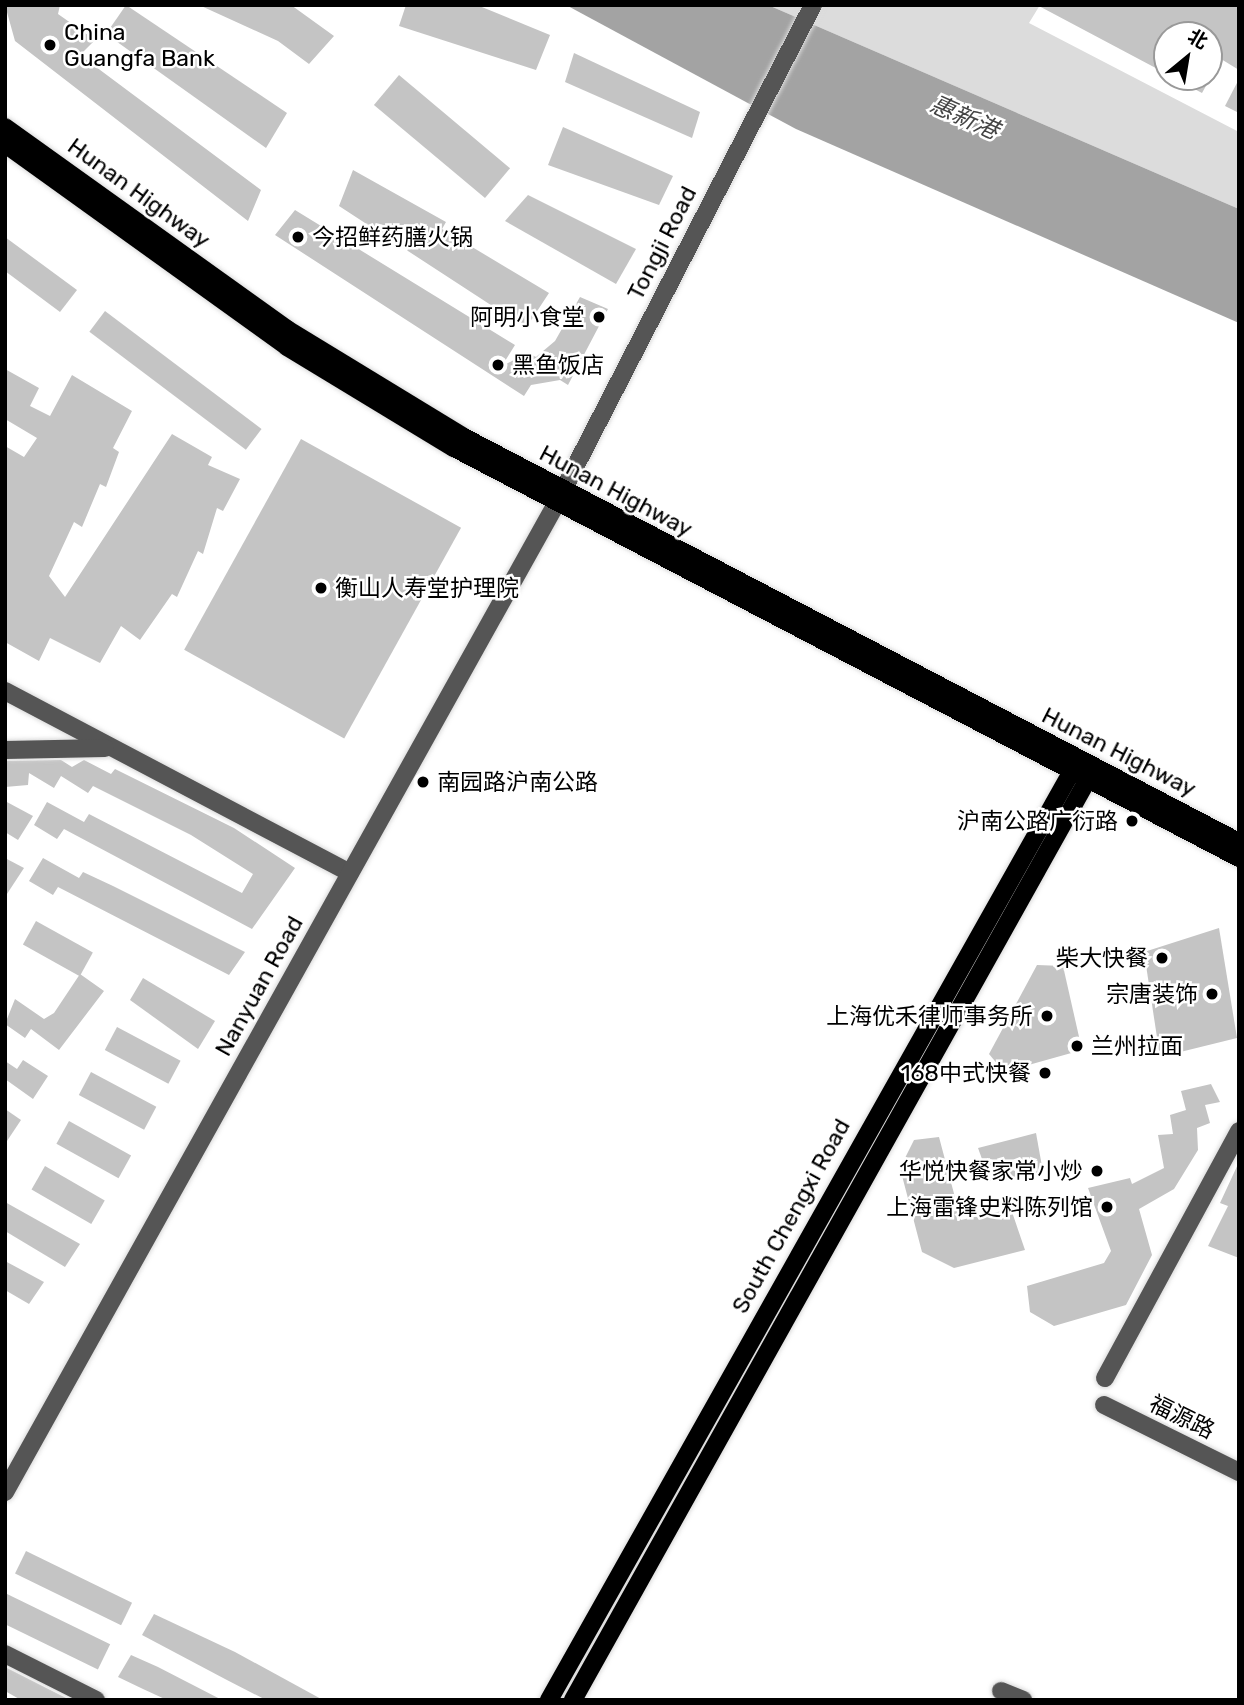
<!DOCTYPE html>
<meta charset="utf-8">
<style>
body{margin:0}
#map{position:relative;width:1244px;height:1705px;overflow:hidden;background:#fff;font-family:Rubik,"Noto Sans SC",sans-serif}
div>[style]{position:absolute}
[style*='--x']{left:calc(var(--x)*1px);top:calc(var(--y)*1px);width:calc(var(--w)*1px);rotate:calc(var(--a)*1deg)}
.green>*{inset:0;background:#dcdcdc}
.water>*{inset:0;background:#a3a3a3}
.building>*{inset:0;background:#c4c4c4;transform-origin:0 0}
.roads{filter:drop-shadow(0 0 2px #dbdbdb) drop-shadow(0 0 2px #dbdbdb)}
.minor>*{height:18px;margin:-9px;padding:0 9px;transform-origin:9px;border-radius:9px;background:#555}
.major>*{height:18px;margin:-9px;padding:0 9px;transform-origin:9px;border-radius:9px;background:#000}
.dots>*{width:19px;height:19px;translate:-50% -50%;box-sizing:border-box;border:4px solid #fff;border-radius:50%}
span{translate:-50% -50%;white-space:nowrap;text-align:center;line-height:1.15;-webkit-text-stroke:5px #fff;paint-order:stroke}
.poi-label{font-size:23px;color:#000}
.left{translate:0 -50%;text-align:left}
.right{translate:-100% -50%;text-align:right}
.street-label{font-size:23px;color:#000}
.water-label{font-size:24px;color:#444;font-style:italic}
.frame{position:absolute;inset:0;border:7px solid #000;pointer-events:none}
.north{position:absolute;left:1153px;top:21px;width:70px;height:70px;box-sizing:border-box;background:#fff;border:2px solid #999;border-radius:50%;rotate:30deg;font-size:19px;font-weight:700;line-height:28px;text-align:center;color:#000}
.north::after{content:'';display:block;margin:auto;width:24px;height:32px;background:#000;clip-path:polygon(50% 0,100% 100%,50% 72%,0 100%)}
</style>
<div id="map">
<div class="green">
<div style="clip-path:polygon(768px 5px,1040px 5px,1029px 23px,1239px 132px,1239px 209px)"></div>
</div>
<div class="water">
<div style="clip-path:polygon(566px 5px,768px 5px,1239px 209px,1239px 323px,796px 129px)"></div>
</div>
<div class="building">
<div style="clip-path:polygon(5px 5px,60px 5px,58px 14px,95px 40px,80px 55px,261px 190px,248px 221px,15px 41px)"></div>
<div style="clip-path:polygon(126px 5px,287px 113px,266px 148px,106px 34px)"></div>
<div style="clip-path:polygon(199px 5px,291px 5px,334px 36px,309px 64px,278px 41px)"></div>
<div style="clip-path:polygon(406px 5px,477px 5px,550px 35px,536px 70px,399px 26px)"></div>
<div style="clip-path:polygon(1037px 5px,1239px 5px,1239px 70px,1221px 59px,1202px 93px,1172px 77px,1209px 77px,1209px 35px,1167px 35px,1167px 74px)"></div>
<div style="clip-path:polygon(574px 53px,700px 112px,692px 138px,565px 82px)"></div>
<div style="left:399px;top:75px;width:145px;height:39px;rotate:40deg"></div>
<div style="clip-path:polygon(1239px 79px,1239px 113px,1225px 106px)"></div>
<div style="clip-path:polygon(563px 127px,673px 176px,659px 205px,548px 165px)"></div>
<div style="clip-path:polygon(353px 170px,446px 222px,442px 229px,549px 293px,526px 328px,339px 206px)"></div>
<div style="clip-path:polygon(528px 195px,636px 249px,616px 284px,505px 221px)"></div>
<div style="clip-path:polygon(295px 210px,515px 345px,502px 366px,528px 353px,536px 357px,555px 341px,580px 297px,608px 309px,568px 385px,560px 380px,531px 385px,524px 396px,275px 235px)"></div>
<div style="clip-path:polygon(5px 237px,77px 290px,60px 312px,5px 271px)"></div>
<div style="left:105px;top:311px;width:196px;height:26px;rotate:37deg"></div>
<div style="clip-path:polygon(5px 369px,39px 388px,30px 406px,50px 416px,72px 375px,132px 411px,113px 448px,119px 452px,106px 487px,100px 484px,82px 527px,74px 522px,49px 576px,65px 597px,172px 434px,212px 457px,208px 465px,240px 479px,223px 511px,217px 508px,203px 554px,198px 551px,177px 597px,172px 594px,140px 640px,121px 626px,100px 663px,50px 638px,39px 661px,5px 642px,5px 446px,24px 457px,37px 438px,5px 419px)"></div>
<div style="left:301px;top:439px;width:183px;height:241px;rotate:29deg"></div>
<div style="clip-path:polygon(61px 760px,72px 767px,84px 760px,111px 774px,115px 769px,234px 828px,295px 868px,252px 929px,64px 829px,57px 839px,34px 825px,47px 802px,84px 822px,89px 814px,242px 893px,253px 874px,191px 835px,93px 786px,88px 793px,61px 776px,54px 788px,29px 773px,28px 785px,5px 787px,5px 761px)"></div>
<div style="clip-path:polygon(5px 801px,33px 816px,18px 840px,5px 832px)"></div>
<div style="clip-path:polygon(5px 858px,24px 868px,5px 897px)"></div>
<div style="clip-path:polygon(43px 858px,79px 878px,83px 872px,113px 886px,245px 952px,229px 975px,58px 887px,53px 895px,29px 881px)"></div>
<div style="left:36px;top:921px;width:65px;height:27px;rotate:29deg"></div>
<div style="clip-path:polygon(1219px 928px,1237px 1038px,1160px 1057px,1144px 952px)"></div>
<div style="clip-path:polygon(1037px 965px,1063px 966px,1082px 1050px,1004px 1072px,989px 1054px)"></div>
<div style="clip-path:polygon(80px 974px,104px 991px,59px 1050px,31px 1029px,25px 1038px,5px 1024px,15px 999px,44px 1019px,54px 1013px)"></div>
<div style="clip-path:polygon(143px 978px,215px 1021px,198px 1049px,130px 1000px)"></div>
<div style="left:117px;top:1027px;width:72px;height:26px;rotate:28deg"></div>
<div style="clip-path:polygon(23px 1060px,48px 1076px,33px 1099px,5px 1079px,5px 1061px,17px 1069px)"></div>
<div style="left:91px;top:1072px;width:74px;height:26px;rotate:28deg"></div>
<div style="clip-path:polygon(1211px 1084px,1220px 1102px,1205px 1105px,1210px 1123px,1197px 1128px,1198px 1150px,1174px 1189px,1139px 1209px,1152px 1255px,1126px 1305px,1054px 1326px,1030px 1312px,1027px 1286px,1104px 1263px,1111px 1251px,1088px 1188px,1130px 1178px,1132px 1184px,1164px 1168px,1158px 1135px,1173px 1134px,1170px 1115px,1186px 1110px,1181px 1091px)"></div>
<div style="clip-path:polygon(5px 1109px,21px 1120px,5px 1144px)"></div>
<div style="left:69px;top:1121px;width:71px;height:26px;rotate:29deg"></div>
<div style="clip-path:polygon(1036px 1133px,1043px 1172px,990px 1181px,978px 1148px)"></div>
<div style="clip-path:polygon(939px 1137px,961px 1220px,1011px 1209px,1025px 1250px,954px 1268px,922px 1252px,900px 1168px,914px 1140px)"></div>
<div style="clip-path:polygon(1239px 1162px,1239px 1258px,1208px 1246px,1228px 1206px,1220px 1203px)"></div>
<div style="left:45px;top:1166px;width:69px;height:27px;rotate:30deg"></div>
<div style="clip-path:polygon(5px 1202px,80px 1244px,65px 1267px,5px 1231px)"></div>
<div style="clip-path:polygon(5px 1261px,44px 1282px,29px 1304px,5px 1290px)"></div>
<div style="left:26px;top:1551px;width:118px;height:25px;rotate:26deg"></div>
<div style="left:5px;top:1593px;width:117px;height:28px;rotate:26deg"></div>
<div style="clip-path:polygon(154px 1614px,235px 1652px,323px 1700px,266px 1700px,225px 1679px,142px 1635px)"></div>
<div style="clip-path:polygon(131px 1655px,158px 1667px,222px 1700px,167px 1700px,143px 1689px,118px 1677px)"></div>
<div style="clip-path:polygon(5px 1667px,70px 1700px,21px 1700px,5px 1691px)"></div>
</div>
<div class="roads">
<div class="minor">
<div style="--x:5;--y:691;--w:390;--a:27.8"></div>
<div style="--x:5;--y:750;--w:100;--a:-1.1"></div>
<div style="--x:1105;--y:1378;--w:281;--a:-61.5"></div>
<div style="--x:1104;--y:1405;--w:151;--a:26.4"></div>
<div style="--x:5;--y:1492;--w:1131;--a:-60.85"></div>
<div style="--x:556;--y:504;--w:561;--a:-62.75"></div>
<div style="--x:5;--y:1654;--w:102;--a:26.8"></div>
<div style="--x:1001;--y:1691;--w:24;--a:22"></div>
</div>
<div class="major">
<div style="--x:5;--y:127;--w:347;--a:35.6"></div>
<div style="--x:287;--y:329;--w:205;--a:31.4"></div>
<div style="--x:462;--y:436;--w:877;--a:27.59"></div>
<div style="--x:5;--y:144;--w:347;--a:35.7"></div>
<div style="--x:287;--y:347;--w:195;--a:31.2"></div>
<div style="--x:454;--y:448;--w:886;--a:27.58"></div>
<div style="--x:549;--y:1700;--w:1076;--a:-60.62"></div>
<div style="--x:573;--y:1700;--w:1066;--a:-60.79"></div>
</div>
</div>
<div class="dots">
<div style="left:50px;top:45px;background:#000"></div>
<div style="left:298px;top:237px;background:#000"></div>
<div style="left:599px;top:317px;background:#000"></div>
<div style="left:498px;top:365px;background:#000"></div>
<div style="left:321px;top:588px;background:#000"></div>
<div style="left:423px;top:782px;background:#000"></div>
<div style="left:1132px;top:821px;background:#000"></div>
<div style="left:1162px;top:958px;background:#000"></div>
<div style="left:1212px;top:994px;background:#000"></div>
<div style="left:1047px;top:1016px;background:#000"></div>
<div style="left:1077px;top:1046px;background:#000"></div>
<div style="left:1045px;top:1073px;background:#000"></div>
<div style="left:1097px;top:1171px;background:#000"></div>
<div style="left:1107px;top:1207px;background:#000"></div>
</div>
<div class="poi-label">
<span class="left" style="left:64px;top:45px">China<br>Guangfa Bank</span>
<span class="left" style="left:312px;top:237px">今招鲜药膳火锅</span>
<span class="right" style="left:585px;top:317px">阿明小食堂</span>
<span class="left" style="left:512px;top:365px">黑鱼饭店</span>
<span class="left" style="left:335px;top:588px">衡山人寿堂护理院</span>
<span class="left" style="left:437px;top:782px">南园路沪南公路</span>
<span class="right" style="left:1118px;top:821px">沪南公路广衍路</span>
<span class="right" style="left:1148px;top:958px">柴大快餐</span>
<span class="right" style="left:1198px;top:994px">宗唐装饰</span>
<span class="right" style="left:1033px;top:1016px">上海优禾律师事务所</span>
<span class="left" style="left:1091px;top:1046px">兰州拉面</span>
<span class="right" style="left:1031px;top:1073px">168中式快餐</span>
<span class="right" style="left:1083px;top:1171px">华悦快餐家常小炒</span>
<span class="right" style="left:1093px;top:1207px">上海雷锋史料陈列馆</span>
</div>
<div class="street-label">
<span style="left:139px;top:193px;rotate:36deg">Hunan Highway</span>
<span style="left:662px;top:243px;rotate:-63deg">Tongji Road</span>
<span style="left:616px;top:491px;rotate:28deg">Hunan Highway</span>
<span style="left:1119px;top:752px;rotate:27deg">Hunan Highway</span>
<span style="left:259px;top:986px;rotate:-61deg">Nanyuan Road</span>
<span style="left:791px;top:1216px;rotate:-61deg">South Chengxi Road</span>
<span style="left:1182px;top:1417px;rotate:26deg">福源路</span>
</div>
<div class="water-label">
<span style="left:964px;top:118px;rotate:24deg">惠新港</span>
</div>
<div class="frame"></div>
<div class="north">北</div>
</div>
